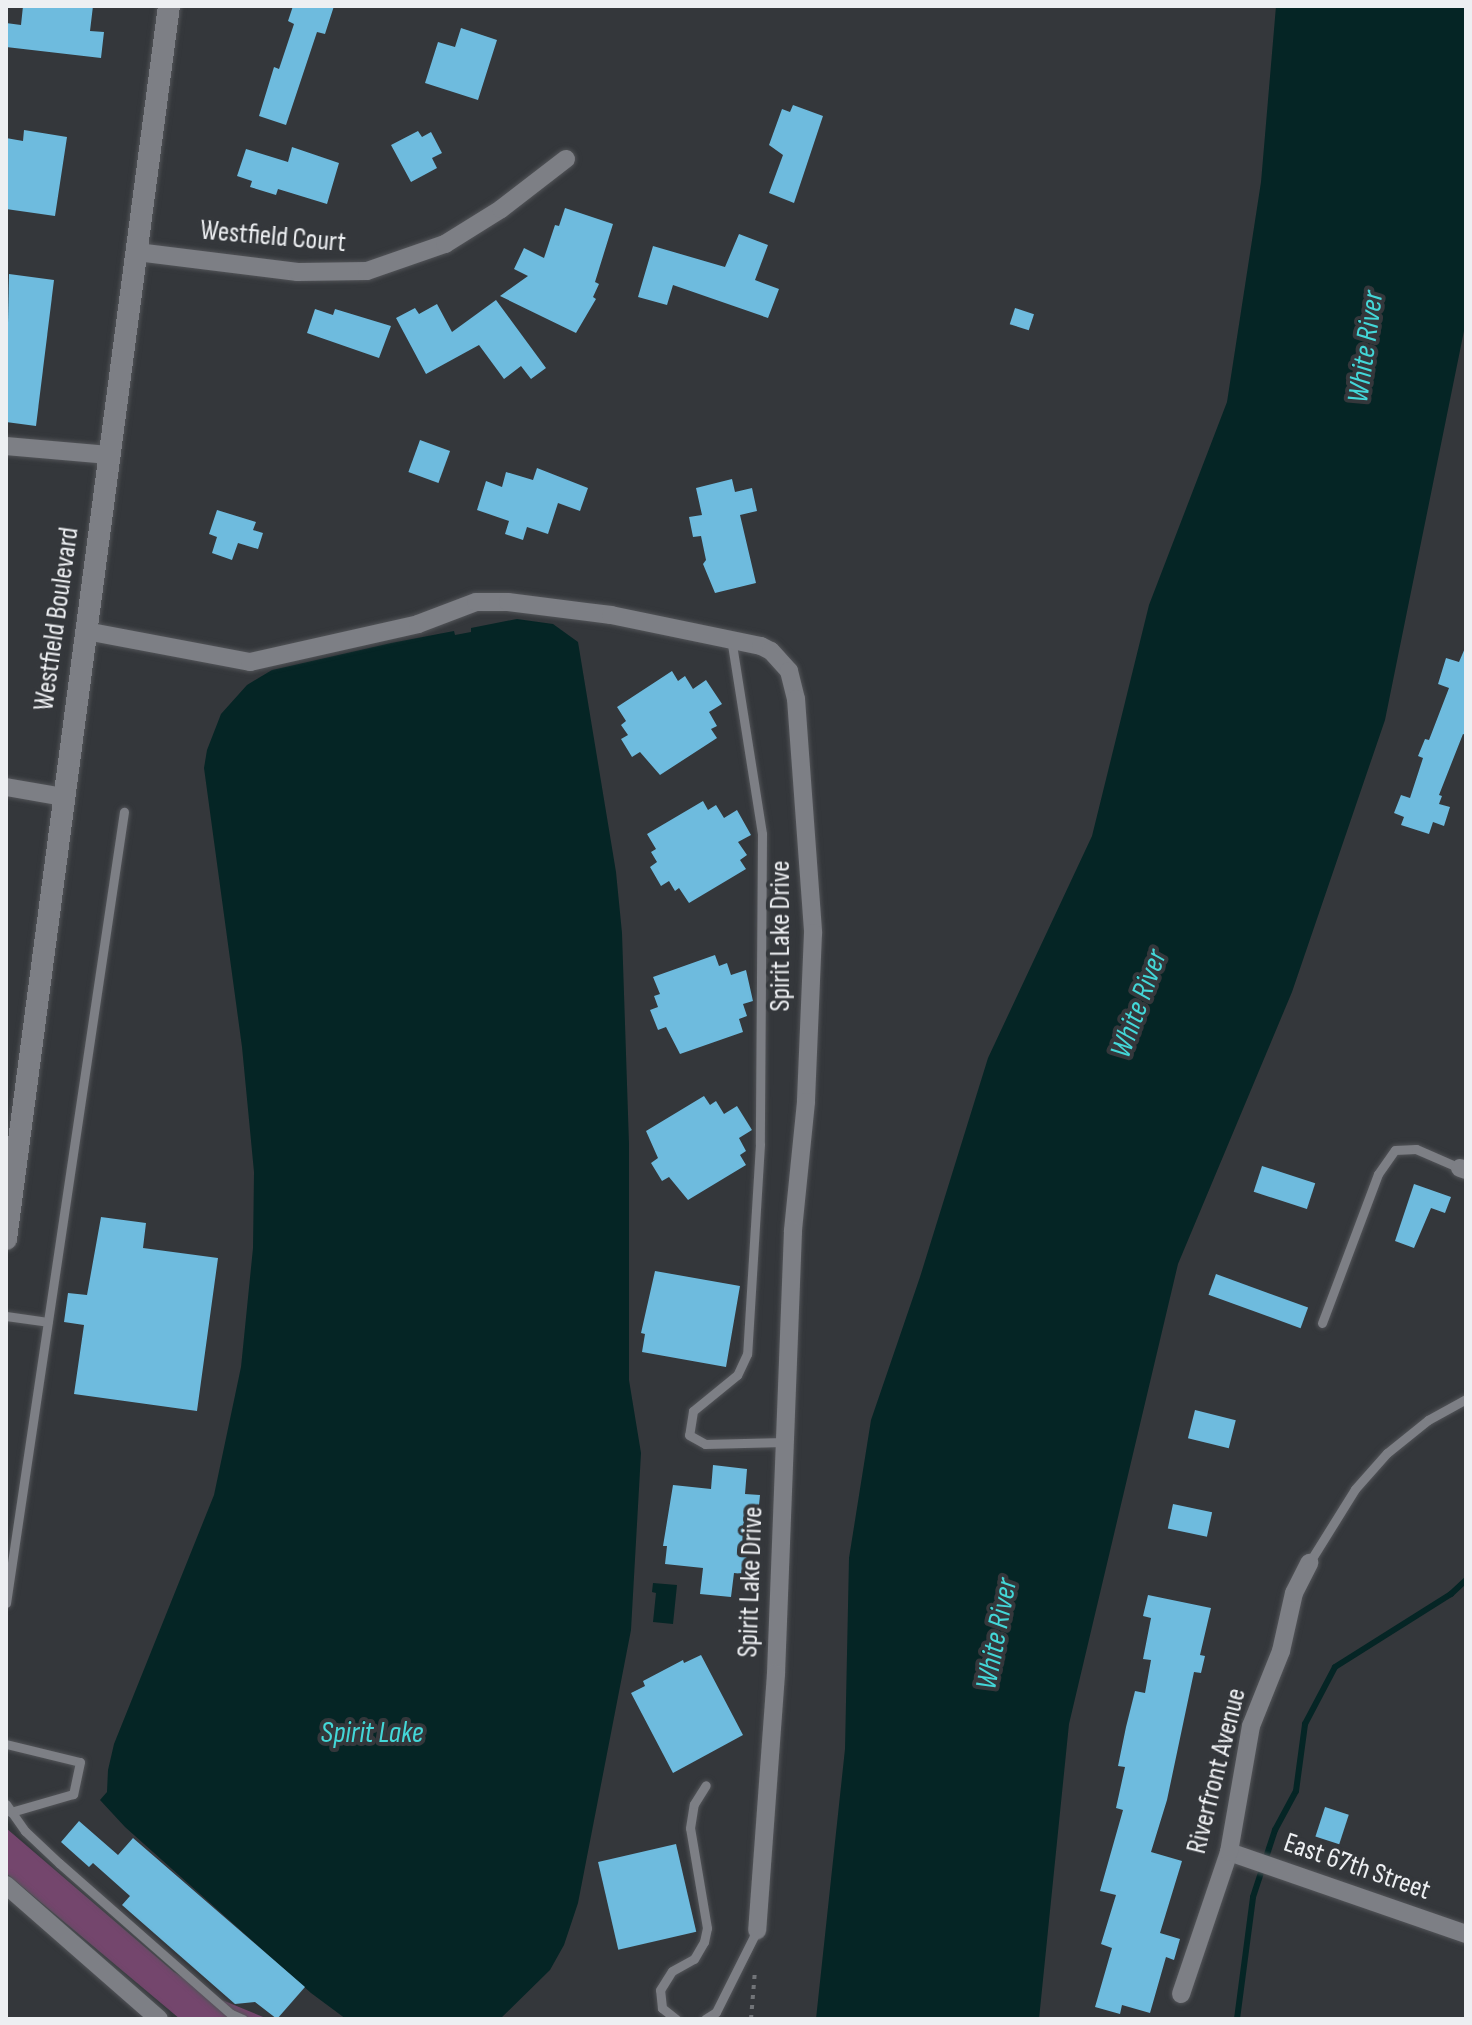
<!DOCTYPE html>
<style>
body{margin:0}
#map{position:relative;width:1472px;height:2025px;overflow:hidden;background:#34373b;font-family:"Sofia Sans Condensed",sans-serif}
div>[style]{position:absolute}
[style*='--x']{left:calc(var(--x)*1px);top:calc(var(--y)*1px);width:calc(var(--w)*1px);rotate:calc(var(--a)*1deg)}
.green>*{inset:0;background:#74466d}
.water>*{inset:0;background:#052525}
.stream>*{height:6px;margin:-3px;padding:0 3px;transform-origin:3px;border-radius:3px;background:#052525}
.building>*{inset:0;background:#6ebbde;transform-origin:0 0}
.path>*{height:4px;margin-top:-2px;transform-origin:0;background:repeating-linear-gradient(90deg,#717478 0 4px,transparent 0 10px)}
.roads{filter:drop-shadow(0 0 2px #525458) drop-shadow(0 0 2px #525458)}
.service>*{height:9px;margin:-4.5px;padding:0 4.5px;transform-origin:4.5px;border-radius:4.5px;background:#7d7f85}
.minor>*{height:18px;margin:-9px;padding:0 9px;transform-origin:9px;border-radius:9px;background:#7d7f85}
.tertiary>*{height:22px;margin:-11px;padding:0 11px;transform-origin:11px;border-radius:11px;background:#7d7f85}
span{translate:-50% -50%;white-space:nowrap;text-align:center;line-height:1.15;-webkit-text-stroke:8px #34373b;paint-order:stroke}
.street-label{font-size:28px;color:#edeff2}
.water-label{font-size:30px;color:#43d7d8;font-style:italic}
.frame{position:absolute;inset:0;border:8px solid #edeff2;pointer-events:none}
</style>
<div id="map">
<div class="green">
<div style="clip-path:polygon(6px 1828px,174px 1972px,222px 2000px,268px 2019px,180px 2019px,6px 1873px)"></div>
</div>
<div class="water">
<div style="clip-path:polygon(1276px 6px,1466px 6px,1466px 321px,1385px 720px,1292px 992px,1178px 1264px,1069px 1724px,1039px 2019px,816px 2019px,845px 1749px,849px 1558px,871px 1420px,920px 1277px,988px 1058px,1092px 836px,1149px 605px,1227px 402px,1261px 182px)"></div>
<div style="clip-path:polygon(517px 619px,553px 624px,578px 642px,616px 872px,622px 933px,629px 1144px,629px 1380px,641px 1453px,631px 1630px,578px 1903px,564px 1945px,550px 1970px,500px 2019px,346px 2019px,311px 1993px,125px 1827px,100px 1800px,107px 1792px,108px 1770px,114px 1744px,214px 1495px,241px 1367px,253px 1248px,254px 1172px,242px 1047px,204px 768px,207px 750px,221px 714px,247px 685px,272px 670px,391px 643px,454px 631px,455px 635px,471px 632px,471px 628px)"></div>
<div style="clip-path:polygon(653px 1583px,677px 1585px,673px 1624px,653px 1622px,656px 1593px,652px 1592px)"></div>
</div>
<div class="stream">
<div style="--x:1237;--y:2019;--w:123;--a:-82.5"></div>
<div style="--x:1253;--y:1897;--w:71;--a:-71.8"></div>
<div style="--x:1275;--y:1830;--w:44;--a:-61.7"></div>
<div style="--x:1296;--y:1791;--w:68;--a:-82.3"></div>
<div style="--x:1305;--y:1724;--w:64;--a:-62.2"></div>
<div style="--x:1335;--y:1667;--w:137;--a:-32.2"></div>
<div style="--x:1451;--y:1594;--w:21;--a:-43"></div>
</div>
<div class="building">
<div style="clip-path:polygon(23px 6px,93px 6px,90px 31px,104px 32px,101px 58px,6px 47px,6px 23px,21px 25px)"></div>
<div style="clip-path:polygon(293px 6px,334px 6px,325px 34px,317px 32px,286px 125px,259px 116px,274px 67px,279px 69px,294px 24px,288px 21px)"></div>
<div style="clip-path:polygon(461px 28px,497px 40px,478px 100px,425px 83px,438px 42px,455px 47px)"></div>
<div style="clip-path:polygon(793px 105px,823px 116px,794px 203px,769px 193px,783px 155px,769px 145px,782px 109px,790px 112px)"></div>
<div style="clip-path:polygon(24px 130px,67px 137px,55px 216px,6px 209px,6px 138px,23px 141px)"></div>
<div style="clip-path:polygon(418px 131px,422px 137px,431px 132px,442px 153px,432px 158px,437px 168px,411px 182px,391px 145px)"></div>
<div style="clip-path:polygon(292px 147px,339px 163px,327px 204px,278px 189px,276px 195px,250px 187px,252px 181px,237px 176px,246px 149px,288px 162px)"></div>
<div style="clip-path:polygon(565px 208px,613px 224px,595px 282px,599px 284px,593px 297px,596px 299px,576px 333px,500px 296px,528px 276px,514px 269px,524px 248px,544px 258px,555px 225px,559px 226px)"></div>
<div style="clip-path:polygon(739px 234px,768px 245px,755px 280px,779px 289px,768px 318px,673px 285px,667px 305px,638px 297px,653px 246px,725px 267px)"></div>
<div style="clip-path:polygon(9px 274px,54px 280px,36px 426px,6px 422px)"></div>
<div style="clip-path:polygon(496px 300px,546px 368px,531px 379px,521px 366px,504px 379px,479px 345px,426px 374px,396px 318px,415px 308px,419px 314px,437px 304px,452px 332px)"></div>
<div style="left:1015px;top:308px;width:20px;height:17px;rotate:18deg"></div>
<div style="clip-path:polygon(315px 309px,333px 315px,335px 309px,391px 326px,379px 358px,307px 333px)"></div>
<div style="left:420px;top:440px;width:32px;height:34px;rotate:20deg"></div>
<div style="clip-path:polygon(537px 468px,588px 488px,580px 511px,558px 503px,548px 534px,527px 527px,523px 540px,505px 534px,509px 521px,477px 510px,486px 481px,502px 487px,506px 472px,533px 480px)"></div>
<div style="clip-path:polygon(732px 479px,735px 492px,752px 488px,757px 511px,740px 515px,756px 583px,715px 593px,703px 564px,706px 560px,701px 536px,693px 537px,689px 517px,702px 515px,696px 488px)"></div>
<div style="clip-path:polygon(217px 510px,256px 522px,253px 530px,263px 533px,258px 549px,238px 543px,232px 560px,212px 553px,217px 537px,209px 534px)"></div>
<div style="clip-path:polygon(1465px 648px,1466px 735px,1463px 734px,1439px 795px,1442px 796px,1439px 804px,1450px 807px,1444px 826px,1433px 822px,1429px 834px,1401px 825px,1404px 817px,1394px 813px,1401px 795px,1410px 798px,1423px 758px,1418px 756px,1425px 739px,1429px 740px,1449px 688px,1438px 684px,1446px 658px,1459px 662px)"></div>
<div style="clip-path:polygon(672px 671px,678px 681px,685px 676px,693px 689px,706px 680px,722px 704px,709px 712px,717px 726px,711px 729px,717px 738px,660px 775px,640px 752px,632px 757px,621px 739px,628px 735px,621px 725px,626px 721px,617px 707px)"></div>
<div style="clip-path:polygon(703px 801px,708px 810px,716px 805px,724px 818px,737px 810px,751px 835px,738px 842px,747px 855px,740px 860px,746px 869px,689px 903px,679px 888px,675px 891px,669px 881px,661px 886px,650px 867px,657px 862px,651px 852px,656px 849px,647px 834px)"></div>
<div style="clip-path:polygon(715px 955px,719px 966px,727px 963px,731px 975px,746px 970px,753px 1001px,743px 1004px,747px 1016px,739px 1019px,743px 1032px,680px 1054px,666px 1027px,658px 1030px,650px 1010px,658px 1007px,654px 996px,660px 994px,653px 977px)"></div>
<div style="clip-path:polygon(704px 1096px,710px 1105px,716px 1101px,724px 1114px,737px 1106px,752px 1130px,739px 1138px,746px 1151px,740px 1155px,746px 1165px,688px 1200px,669px 1177px,662px 1181px,651px 1163px,658px 1158px,646px 1131px)"></div>
<div style="left:1262px;top:1166px;width:56px;height:27px;rotate:18deg"></div>
<div style="clip-path:polygon(1414px 1184px,1451px 1197px,1445px 1213px,1431px 1208px,1414px 1248px,1395px 1241px)"></div>
<div style="clip-path:polygon(101px 1217px,146px 1223px,143px 1248px,218px 1258px,197px 1411px,74px 1394px,84px 1325px,64px 1322px,68px 1293px,87px 1295px)"></div>
<div style="clip-path:polygon(655px 1271px,740px 1286px,726px 1367px,642px 1352px,645px 1334px,641px 1333px)"></div>
<div style="left:1216px;top:1274px;width:98px;height:22px;rotate:20deg"></div>
<div style="left:1195px;top:1410px;width:42px;height:29px;rotate:14deg"></div>
<div style="clip-path:polygon(713px 1465px,747px 1469px,745px 1494px,760px 1495px,752px 1575px,734px 1573px,731px 1597px,700px 1594px,703px 1568px,665px 1564px,667px 1546px,663px 1546px,673px 1485px,711px 1489px)"></div>
<div style="left:1173px;top:1504px;width:40px;height:25px;rotate:12deg"></div>
<div style="clip-path:polygon(1148px 1595px,1211px 1608px,1200px 1655px,1205px 1656px,1201px 1673px,1194px 1672px,1167px 1800px,1151px 1852px,1182px 1861px,1160px 1933px,1180px 1939px,1174px 1960px,1166px 1957px,1150px 2013px,1122px 2005px,1120px 2014px,1095px 2007px,1112px 1948px,1101px 1944px,1116px 1895px,1100px 1891px,1123px 1810px,1116px 1808px,1125px 1767px,1118px 1766px,1126px 1727px,1135px 1691px,1145px 1693px,1151px 1660px,1143px 1659px,1151px 1618px,1143px 1616px)"></div>
<div style="clip-path:polygon(701px 1655px,743px 1735px,673px 1773px,631px 1693px,645px 1686px,643px 1681px,683px 1660px,684px 1663px)"></div>
<div style="left:1325px;top:1807px;width:25px;height:31px;rotate:18deg"></div>
<div style="clip-path:polygon(79px 1821px,118px 1855px,133px 1838px,305px 1987px,277px 2019px,255px 2002px,235px 2004px,122px 1905px,130px 1896px,93px 1863px,89px 1867px,61px 1842px)"></div>
<div style="left:676px;top:1844px;width:90px;height:80px;rotate:77deg"></div>
</div>
<div class="path">
<div style="--x:751;--y:2019;--w:49;--a:-85.3"></div>
</div>
<div class="roads">
<div class="service">
<div style="--x:731;--y:638;--w:198;--a:81"></div>
<div style="--x:762;--y:834;--w:310;--a:90.4"></div>
<div style="--x:760;--y:1144;--w:210;--a:93.5"></div>
<div style="--x:747;--y:1354;--w:23;--a:115"></div>
<div style="--x:737;--y:1375;--w:57;--a:140.7"></div>
<div style="--x:693;--y:1411;--w:24;--a:99"></div>
<div style="--x:689;--y:1435;--w:18;--a:29"></div>
<div style="--x:705;--y:1444;--w:79;--a:-1.5"></div>
<div style="--x:6;--y:1316;--w:42;--a:8.1"></div>
<div style="--x:1322;--y:1323;--w:159;--a:-69.4"></div>
<div style="--x:1378;--y:1174;--w:29;--a:-55"></div>
<div style="--x:1395;--y:1150;--w:21;--a:-3"></div>
<div style="--x:1416;--y:1149;--w:48;--a:23.4"></div>
<div style="--x:1309;--y:1563;--w:87;--a:-58.1"></div>
<div style="--x:1355;--y:1489;--w:48;--a:-48.4"></div>
<div style="--x:1387;--y:1453;--w:53;--a:-38.8"></div>
<div style="--x:1428;--y:1420;--w:43;--a:-28.9"></div>
<div style="--x:6;--y:1603;--w:800;--a:-81.52"></div>
<div style="--x:6;--y:1744;--w:76;--a:13.7"></div>
<div style="--x:80;--y:1762;--w:33;--a:102"></div>
<div style="--x:73;--y:1794;--w:65;--a:163.8"></div>
<div style="--x:6;--y:1804;--w:33;--a:55"></div>
<div style="--x:25;--y:1831;--w:47;--a:43.3"></div>
<div style="--x:59;--y:1863;--w:229;--a:41.3"></div>
<div style="--x:231;--y:2014;--w:13;--a:23"></div>
<div style="--x:676;--y:2019;--w:18;--a:-142"></div>
<div style="--x:662;--y:2008;--w:18;--a:-96"></div>
<div style="--x:660;--y:1990;--w:22;--a:-58"></div>
<div style="--x:672;--y:1971;--w:25;--a:-29"></div>
<div style="--x:694;--y:1959;--w:20;--a:-60"></div>
<div style="--x:704;--y:1942;--w:14;--a:-78"></div>
<div style="--x:707;--y:1928;--w:101;--a:-99.6"></div>
<div style="--x:690;--y:1828;--w:24;--a:-81"></div>
<div style="--x:694;--y:1804;--w:22;--a:-58"></div>
<div style="--x:705;--y:2019;--w:13;--a:-32"></div>
<div style="--x:716;--y:2012;--w:92;--a:-63.4"></div>
</div>
<div class="minor">
<div style="--x:137;--y:252;--w:162;--a:7.1"></div>
<div style="--x:298;--y:272;--w:69;--a:-0.8"></div>
<div style="--x:367;--y:271;--w:83;--a:-19.1"></div>
<div style="--x:445;--y:244;--w:66;--a:-32"></div>
<div style="--x:501;--y:209;--w:82;--a:-37.6"></div>
<div style="--x:6;--y:446;--w:103;--a:5"></div>
<div style="--x:86;--y:631;--w:167;--a:10.7"></div>
<div style="--x:250;--y:662;--w:172;--a:-12.7"></div>
<div style="--x:418;--y:624;--w:62;--a:-20.8"></div>
<div style="--x:476;--y:602;--w:32;--a:0"></div>
<div style="--x:508;--y:602;--w:104;--a:7.2"></div>
<div style="--x:611;--y:615;--w:153;--a:11.7"></div>
<div style="--x:761;--y:646;--w:11;--a:27"></div>
<div style="--x:771;--y:651;--w:27;--a:48"></div>
<div style="--x:789;--y:671;--w:29;--a:76"></div>
<div style="--x:796;--y:699;--w:235;--a:85.8"></div>
<div style="--x:813;--y:933;--w:169;--a:92.4"></div>
<div style="--x:806;--y:1102;--w:130;--a:95.8"></div>
<div style="--x:793;--y:1231;--w:443;--a:92.2"></div>
<div style="--x:776;--y:1674;--w:257;--a:94.2"></div>
<div style="--x:6;--y:787;--w:59;--a:9.8"></div>
<div style="--x:1460;--y:1168;--w:6;--a:18"></div>
<div style="--x:1229;--y:1852;--w:251;--a:19.1"></div>
<div style="--x:6;--y:1885;--w:203;--a:41.2"></div>
<div style="--x:1181;--y:1994;--w:150;--a:-71.3"></div>
<div style="--x:1229;--y:1852;--w:128;--a:-80.1"></div>
<div style="--x:1251;--y:1726;--w:81;--a:-68.2"></div>
<div style="--x:1281;--y:1651;--w:59;--a:-77.4"></div>
<div style="--x:1294;--y:1593;--w:34;--a:-63"></div>
</div>
<div class="tertiary">
<div style="--x:6;--y:1239;--w:1244;--a:-82.47"></div>
</div>
</div>
<div class="street-label">
<span style="left:273px;top:237px;rotate:5deg">Westfield Court</span>
<span style="left:57px;top:619px;rotate:-82deg">Westfield Boulevard</span>
<span style="left:781px;top:936px;rotate:-90deg">Spirit Lake Drive</span>
<span style="left:751px;top:1582px;rotate:-88deg">Spirit Lake Drive</span>
<span style="left:1217px;top:1771px;rotate:-76deg">Riverfront Avenue</span>
<span style="left:1357px;top:1867px;rotate:19deg">East 67th Street</span>
</div>
<div class="water-label">
<span style="left:1366px;top:347px;rotate:-82deg">White River</span>
<span style="left:1139px;top:1004px;rotate:-70deg">White River</span>
<span style="left:997px;top:1634px;rotate:-79deg">White River</span>
<span style="left:372px;top:1733px">Spirit Lake</span>
</div>
<div class="frame"></div>
</div>
